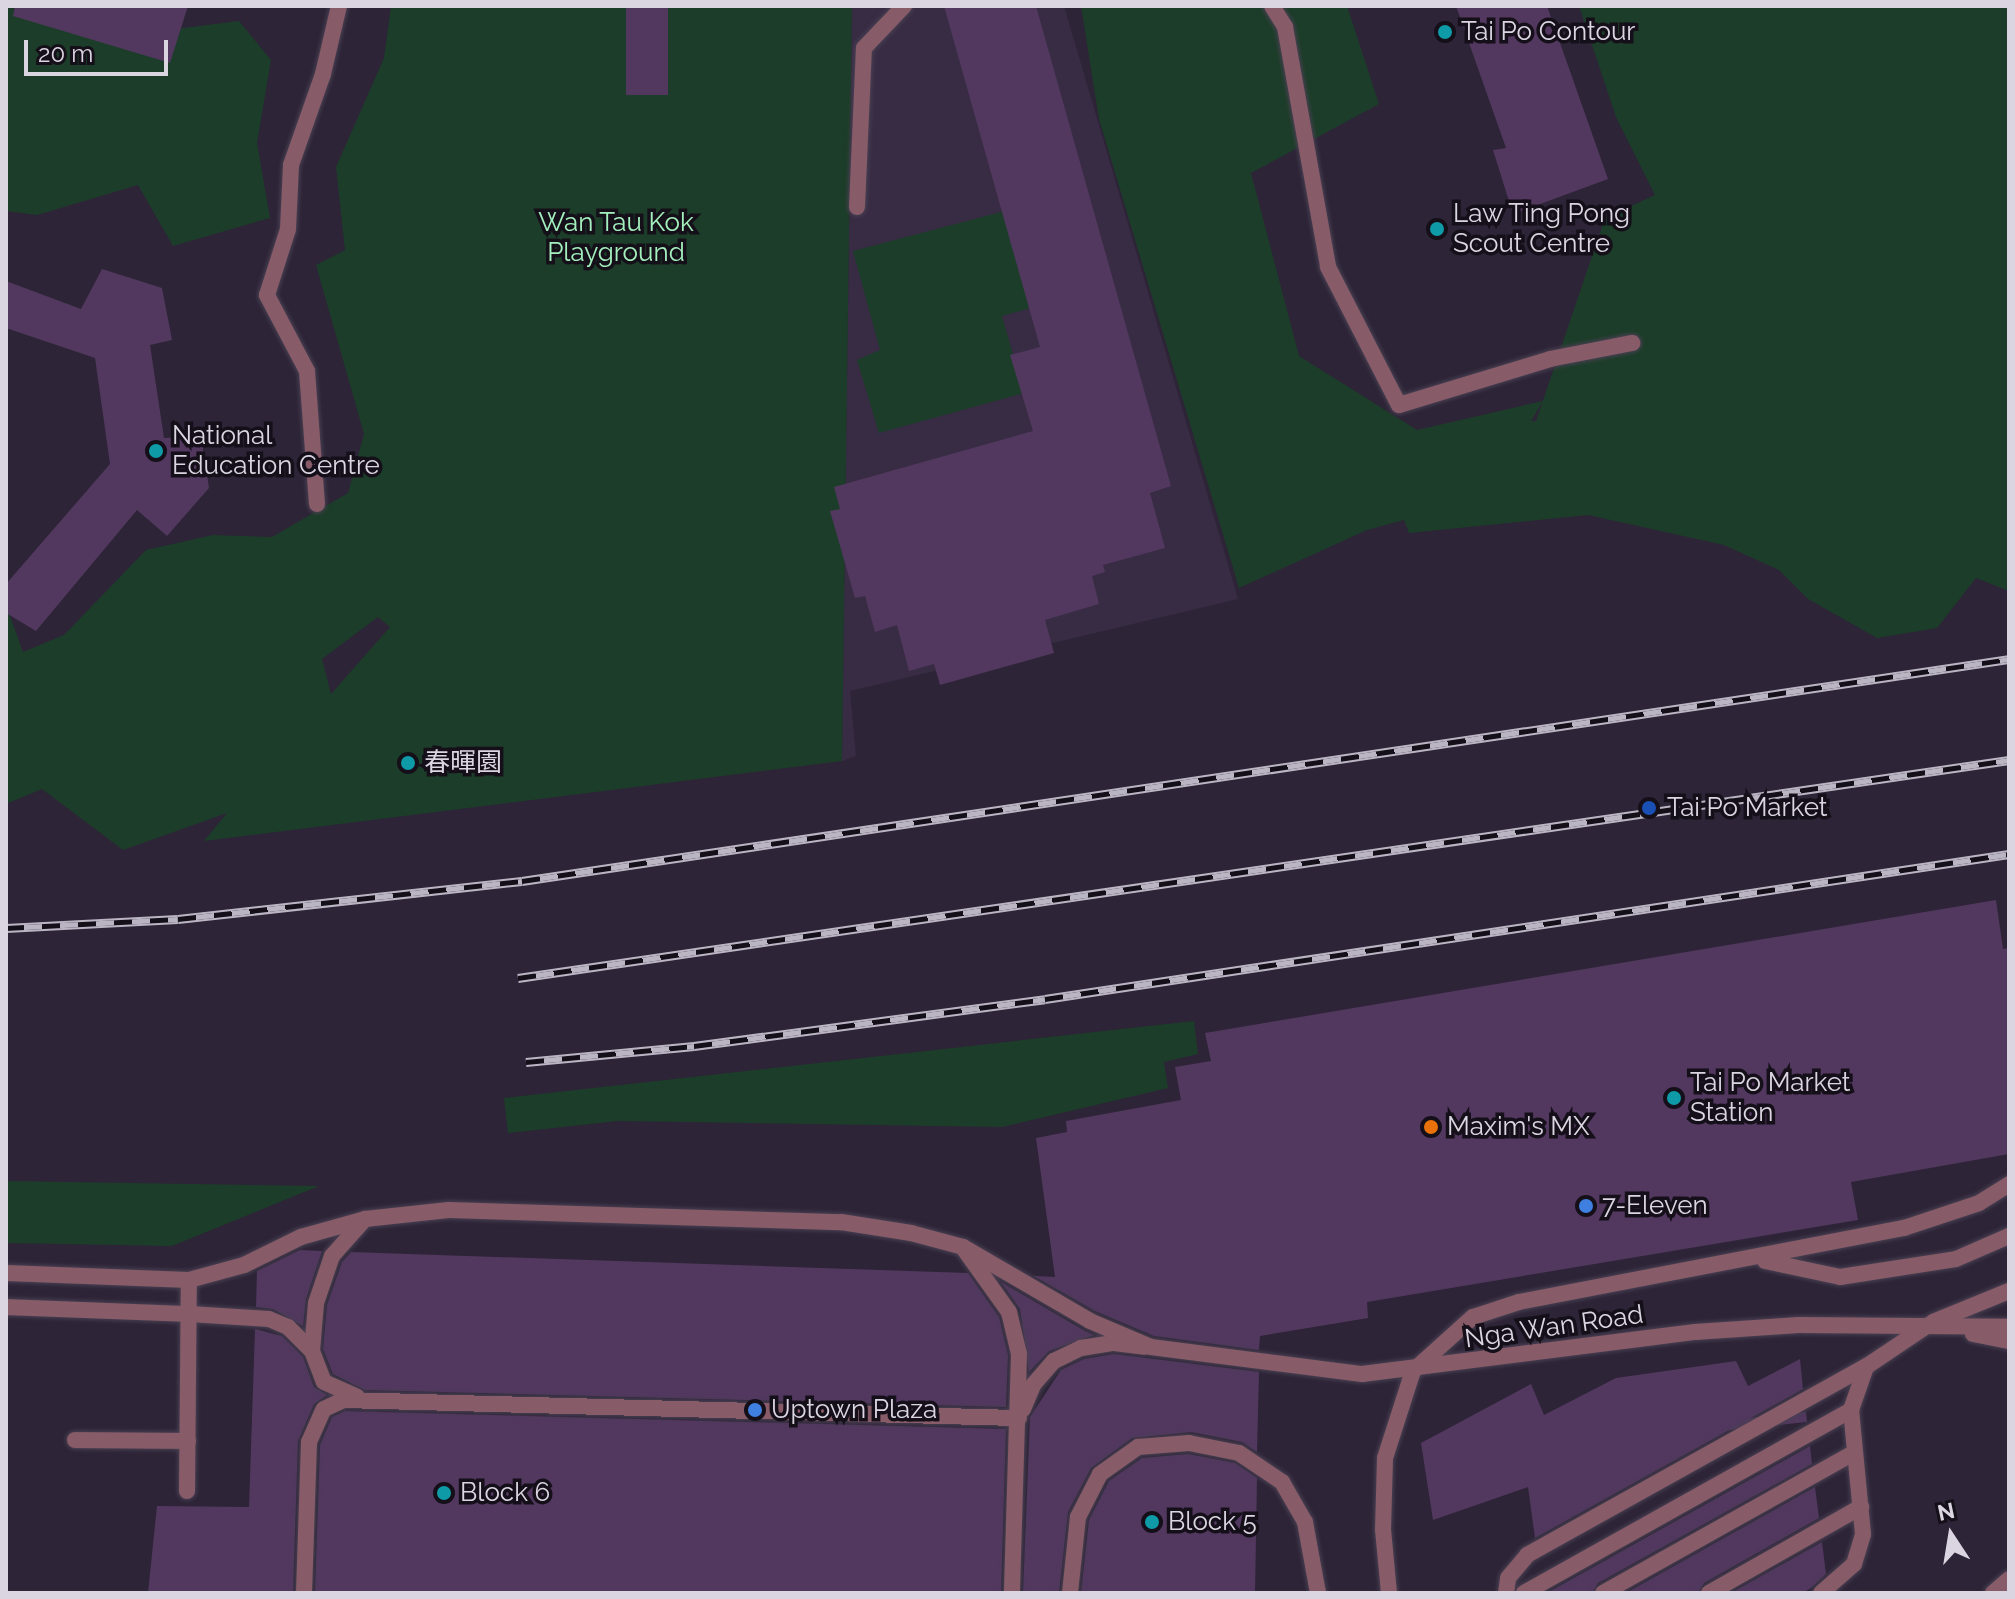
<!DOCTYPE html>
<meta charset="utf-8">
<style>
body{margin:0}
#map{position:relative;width:2015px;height:1599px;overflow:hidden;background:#2d2437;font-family:Raleway,"Noto Sans TC",sans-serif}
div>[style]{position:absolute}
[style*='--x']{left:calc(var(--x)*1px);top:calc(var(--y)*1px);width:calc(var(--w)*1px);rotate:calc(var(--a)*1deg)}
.built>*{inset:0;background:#382c44}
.green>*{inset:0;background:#1c3d29}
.building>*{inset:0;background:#52385f;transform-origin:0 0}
.roads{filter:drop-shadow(0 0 2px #494052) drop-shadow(0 0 2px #494052)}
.lane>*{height:16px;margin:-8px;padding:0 8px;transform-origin:8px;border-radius:8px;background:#875c68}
.street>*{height:16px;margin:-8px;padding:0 8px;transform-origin:8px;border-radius:8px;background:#875c68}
.rail>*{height:9px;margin-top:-4.5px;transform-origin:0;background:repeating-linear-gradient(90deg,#140f18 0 18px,#bbb5c3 0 36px);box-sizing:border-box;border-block:2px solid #bbb5c3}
.dots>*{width:22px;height:22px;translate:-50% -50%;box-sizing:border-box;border:4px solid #140f18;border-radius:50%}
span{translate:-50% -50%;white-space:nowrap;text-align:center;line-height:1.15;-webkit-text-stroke:7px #140f18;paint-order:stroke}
.poi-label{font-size:26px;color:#dbd5e2}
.left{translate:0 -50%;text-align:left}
.park-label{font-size:26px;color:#a3efbd}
.street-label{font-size:26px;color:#dbd5e2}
.frame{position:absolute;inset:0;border:8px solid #dbd5e2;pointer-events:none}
.north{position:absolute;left:1911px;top:1495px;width:80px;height:80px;-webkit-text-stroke:6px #140f18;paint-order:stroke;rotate:348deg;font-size:22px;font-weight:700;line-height:32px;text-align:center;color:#dbd5e2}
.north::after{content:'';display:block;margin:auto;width:28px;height:36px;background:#dbd5e2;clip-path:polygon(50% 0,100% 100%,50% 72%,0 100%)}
.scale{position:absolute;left:24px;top:40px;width:144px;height:36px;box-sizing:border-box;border:4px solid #dbd5e2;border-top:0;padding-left:10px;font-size:24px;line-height:28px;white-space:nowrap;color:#dbd5e2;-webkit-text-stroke:6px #140f18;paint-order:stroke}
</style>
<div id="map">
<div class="built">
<div style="clip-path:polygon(852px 6px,1064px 6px,1238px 599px,850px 691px,856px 756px,842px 761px)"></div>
</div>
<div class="green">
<div style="clip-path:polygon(evenodd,391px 6px,852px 6px,842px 761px,204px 841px,227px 813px,123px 850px,42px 789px,6px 804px,6px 605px,23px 652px,64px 635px,146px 550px,213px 535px,272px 537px,348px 493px,364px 434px,316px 265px,345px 250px,336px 167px,384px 58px,391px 6px,378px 617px,390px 627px,331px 694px,322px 659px,378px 617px)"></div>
<div style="clip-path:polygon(1081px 6px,1347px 6px,1379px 104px,1251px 173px,1299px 356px,1417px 430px,1543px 401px,1531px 421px,1536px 421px,1605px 218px,1655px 195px,1616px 117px,1579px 6px,2009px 6px,2009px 591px,1976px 578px,1937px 628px,1877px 638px,1808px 599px,1779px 570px,1724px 545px,1588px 515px,1409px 533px,1404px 520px,1367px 530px,1239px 588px,1099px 119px)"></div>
<div style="clip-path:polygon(6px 7px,136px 34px,239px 21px,271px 60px,257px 143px,270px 218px,173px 246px,138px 185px,37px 215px,6px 211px)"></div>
<div style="clip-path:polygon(1005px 211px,1031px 308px,1002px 316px,1024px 393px,879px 433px,857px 360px,880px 350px,853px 251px)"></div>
<div style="clip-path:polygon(1194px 1021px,1198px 1054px,1164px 1062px,1168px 1088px,1002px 1127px,618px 1121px,508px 1133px,504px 1098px)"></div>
<div style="clip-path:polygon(6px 1181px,319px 1186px,172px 1246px,6px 1243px)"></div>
</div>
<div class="building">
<div style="clip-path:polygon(15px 6px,188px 6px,170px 63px,13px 16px)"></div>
<div style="left:626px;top:6px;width:42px;height:89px"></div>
<div style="clip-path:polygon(944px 6px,1036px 6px,1171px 486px,1150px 493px,1165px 548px,1103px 565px,1105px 572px,1092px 576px,1099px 604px,1045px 620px,1054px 653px,940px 685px,934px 664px,909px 671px,897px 625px,875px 632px,865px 596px,855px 598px,830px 511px,840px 509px,834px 487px,1033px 431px,1010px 355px,1040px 347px)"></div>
<div style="clip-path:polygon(1456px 6px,1547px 6px,1608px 179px,1513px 214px,1493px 150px,1506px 148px)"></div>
<div style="clip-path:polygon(102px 269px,162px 288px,172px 340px,150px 345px,164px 438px,201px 436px,209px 488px,167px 536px,137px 510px,36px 631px,6px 613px,6px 584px,110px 464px,95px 358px,6px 328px,6px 281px,81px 309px)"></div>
<div style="clip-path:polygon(1996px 900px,2003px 949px,2009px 948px,2009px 1154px,1851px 1182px,1858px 1220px,1367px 1302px,1368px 1318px,1260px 1336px,1259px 1350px,1154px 1336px,1095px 1311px,1034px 1276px,1055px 1277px,1036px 1138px,1067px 1132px,1066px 1121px,1181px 1100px,1175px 1067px,1211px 1061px,1205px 1033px)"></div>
<div style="clip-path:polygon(300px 1250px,322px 1251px,306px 1299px,303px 1326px,273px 1309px,256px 1307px,257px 1271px)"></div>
<div style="clip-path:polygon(351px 1252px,968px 1273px,999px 1317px,1008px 1355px,1006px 1407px,365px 1390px,333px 1374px,323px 1349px,327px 1305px,342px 1262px)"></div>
<div style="clip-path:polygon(1001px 1282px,1085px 1331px,1094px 1335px,1049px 1351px,1029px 1372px,1020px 1309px)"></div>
<div style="clip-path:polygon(255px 1329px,282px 1336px,303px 1357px,314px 1387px,327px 1395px,314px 1404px,298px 1441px,293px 1593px,148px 1593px,157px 1506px,249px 1507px)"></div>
<div style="clip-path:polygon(1114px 1354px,1259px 1372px,1257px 1452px,1242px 1442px,1191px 1432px,1132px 1438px,1091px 1468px,1068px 1512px,1059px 1593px,1023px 1593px,1030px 1417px,1061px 1370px,1084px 1359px)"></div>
<div style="clip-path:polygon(1800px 1359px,1803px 1389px,1535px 1538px,1528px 1487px,1433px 1520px,1421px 1443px,1531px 1384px,1544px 1415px,1616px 1378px,1736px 1361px,1748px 1386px)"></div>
<div style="clip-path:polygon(345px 1411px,1006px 1429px,1001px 1593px,315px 1593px,320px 1445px,332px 1417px)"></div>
<div style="left:1806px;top:1412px;width:10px;height:306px;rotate:84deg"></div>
<div style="clip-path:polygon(1810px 1446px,1812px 1464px,1598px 1583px,1592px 1593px,1547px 1593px)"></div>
<div style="clip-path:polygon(1188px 1454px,1235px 1463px,1257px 1478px,1255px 1593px,1081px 1593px,1089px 1520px,1109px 1481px,1142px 1458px)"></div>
<div style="clip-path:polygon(1815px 1487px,1819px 1518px,1704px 1583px,1698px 1593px,1626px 1593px)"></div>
<div style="clip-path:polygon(1822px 1542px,1826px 1574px,1811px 1588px,1802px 1593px,1731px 1593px)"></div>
</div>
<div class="roads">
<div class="lane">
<div style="--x:1272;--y:6;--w:25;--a:58"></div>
<div style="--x:1285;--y:27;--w:244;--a:79.8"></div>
<div style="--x:1328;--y:267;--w:155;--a:62.8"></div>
<div style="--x:1399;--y:405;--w:158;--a:-16.9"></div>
<div style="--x:1550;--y:359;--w:84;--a:-11"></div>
<div style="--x:857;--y:207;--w:159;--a:-87.5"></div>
<div style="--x:864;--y:48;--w:58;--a:-46.4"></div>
<div style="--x:317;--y:504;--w:133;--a:-94.3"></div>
<div style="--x:307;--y:371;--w:86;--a:-117.8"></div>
<div style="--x:267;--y:295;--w:69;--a:-72.3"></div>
<div style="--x:288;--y:229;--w:64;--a:-87.3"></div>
<div style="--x:291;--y:165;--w:96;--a:-70.6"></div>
<div style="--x:323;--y:74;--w:70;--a:-76.8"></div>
<div style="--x:964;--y:1249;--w:77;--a:54.5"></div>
<div style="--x:1009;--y:1312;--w:43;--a:76.6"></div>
<div style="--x:1019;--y:1354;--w:239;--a:91.7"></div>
<div style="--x:1765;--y:1261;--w:77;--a:12"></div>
<div style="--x:1840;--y:1277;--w:117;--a:-8.8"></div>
<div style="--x:1956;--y:1259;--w:58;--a:-23.5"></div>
<div style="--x:190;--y:1314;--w:79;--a:3.6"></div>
<div style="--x:269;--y:1319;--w:21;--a:23"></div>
<div style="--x:288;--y:1327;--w:34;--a:45"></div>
<div style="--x:312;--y:1351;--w:33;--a:69"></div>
<div style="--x:324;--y:1382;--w:36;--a:24"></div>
<div style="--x:312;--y:1351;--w:48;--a:-85.2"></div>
<div style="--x:316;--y:1303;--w:50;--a:-71.2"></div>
<div style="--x:332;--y:1256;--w:50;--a:-48.3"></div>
<div style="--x:1413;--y:1371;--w:81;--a:-42"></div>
<div style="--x:1473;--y:1317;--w:48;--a:-18.1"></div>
<div style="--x:1519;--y:1302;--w:392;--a:-10.9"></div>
<div style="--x:1904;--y:1228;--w:79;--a:-18.4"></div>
<div style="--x:1979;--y:1203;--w:36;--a:-32"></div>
<div style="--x:1023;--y:1409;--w:26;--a:-67"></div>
<div style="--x:1033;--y:1385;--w:32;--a:-49"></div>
<div style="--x:1054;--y:1361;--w:30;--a:-26"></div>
<div style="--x:1081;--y:1348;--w:33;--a:-9"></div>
<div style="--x:1114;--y:1343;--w:31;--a:7"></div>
<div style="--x:75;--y:1440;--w:113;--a:0.5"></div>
<div style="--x:187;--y:1491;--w:211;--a:-89.5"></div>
<div style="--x:304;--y:1593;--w:151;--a:-88.1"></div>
<div style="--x:309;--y:1442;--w:36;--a:-66"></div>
<div style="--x:324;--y:1409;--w:21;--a:-25"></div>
<div style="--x:343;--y:1400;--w:676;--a:1.53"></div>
<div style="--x:1070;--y:1593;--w:76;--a:-84"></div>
<div style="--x:1078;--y:1517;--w:48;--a:-62.9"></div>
<div style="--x:1100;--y:1474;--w:47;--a:-35.4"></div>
<div style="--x:1138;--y:1447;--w:51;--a:-4.5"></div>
<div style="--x:1189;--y:1443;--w:51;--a:11.3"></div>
<div style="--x:1239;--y:1453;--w:52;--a:34"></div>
<div style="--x:1282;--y:1482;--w:46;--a:60.1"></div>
<div style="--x:1305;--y:1522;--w:72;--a:79.6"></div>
<div style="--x:1506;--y:1593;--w:15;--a:-82"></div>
<div style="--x:1508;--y:1578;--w:30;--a:-50"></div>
<div style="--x:1527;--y:1555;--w:389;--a:-29.1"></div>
<div style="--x:1867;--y:1366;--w:73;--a:-33.9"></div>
<div style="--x:1524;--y:1593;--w:375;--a:-29.2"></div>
<div style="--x:1603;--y:1593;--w:287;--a:-29.2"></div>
<div style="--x:1709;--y:1593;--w:175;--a:-29.5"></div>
<div style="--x:1821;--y:1593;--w:44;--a:-41.3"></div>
<div style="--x:1854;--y:1564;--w:31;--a:-73"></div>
<div style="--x:1863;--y:1534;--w:125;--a:-95.5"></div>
<div style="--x:1851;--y:1410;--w:46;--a:-70.8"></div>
</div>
<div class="street">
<div style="--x:6;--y:1273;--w:183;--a:2.2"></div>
<div style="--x:189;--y:1280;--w:57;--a:-15.3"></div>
<div style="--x:244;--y:1265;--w:64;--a:-26.2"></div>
<div style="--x:301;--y:1237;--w:66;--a:-15.7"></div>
<div style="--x:365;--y:1219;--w:84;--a:-6.1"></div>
<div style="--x:449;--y:1210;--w:392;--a:1.8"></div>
<div style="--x:841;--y:1222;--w:71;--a:8.9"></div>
<div style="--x:911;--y:1233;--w:54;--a:15.1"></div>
<div style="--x:963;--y:1247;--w:147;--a:30.2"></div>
<div style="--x:1090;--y:1321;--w:66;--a:23.1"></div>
<div style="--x:1151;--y:1347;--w:213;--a:7.3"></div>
<div style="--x:1362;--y:1374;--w:336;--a:-7.2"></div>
<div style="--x:1695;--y:1332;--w:104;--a:-3.9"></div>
<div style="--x:1799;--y:1325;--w:210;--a:0.5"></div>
<div style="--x:6;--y:1307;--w:184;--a:2.2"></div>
<div style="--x:1933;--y:1322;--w:82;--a:-22.2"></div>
<div style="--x:1973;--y:1334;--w:37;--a:11"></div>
<div style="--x:1389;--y:1593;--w:63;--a:-95.4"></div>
<div style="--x:1383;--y:1530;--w:72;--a:-88.4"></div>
<div style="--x:1385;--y:1458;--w:91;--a:-72.2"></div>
<div style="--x:1993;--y:1593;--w:21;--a:-41"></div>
</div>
</div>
<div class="rail">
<div style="--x:6;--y:928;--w:172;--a:-3"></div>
<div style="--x:178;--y:919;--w:346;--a:-6.3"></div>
<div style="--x:522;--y:881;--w:1503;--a:-8.49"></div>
<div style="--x:518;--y:978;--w:1507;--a:-8.32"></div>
<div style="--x:526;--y:1062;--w:169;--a:-5.4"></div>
<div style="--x:694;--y:1046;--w:354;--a:-7.6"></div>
<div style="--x:1045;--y:999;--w:975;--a:-8.55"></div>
</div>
<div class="dots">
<div style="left:1445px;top:32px;background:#0f9aa8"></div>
<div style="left:1437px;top:229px;background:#0f9aa8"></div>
<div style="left:156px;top:451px;background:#0f9aa8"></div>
<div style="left:408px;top:763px;background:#0f9aa8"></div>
<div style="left:1649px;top:808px;background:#1a4fb4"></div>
<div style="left:1674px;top:1098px;background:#0f9aa8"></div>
<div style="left:1431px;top:1127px;background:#e8710a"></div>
<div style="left:1586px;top:1206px;background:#3f7fe0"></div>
<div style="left:755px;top:1410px;background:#3f7fe0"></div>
<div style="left:444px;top:1493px;background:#0f9aa8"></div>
<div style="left:1152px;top:1522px;background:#0f9aa8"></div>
</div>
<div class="poi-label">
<span class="left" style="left:1461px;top:32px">Tai Po Contour</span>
<span class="left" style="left:1453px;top:229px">Law Ting Pong<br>Scout Centre</span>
<span class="left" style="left:172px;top:451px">National<br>Education Centre</span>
<span class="left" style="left:424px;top:763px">春暉園</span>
<span class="left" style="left:1667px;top:808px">Tai Po Market</span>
<span class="left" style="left:1690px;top:1098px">Tai Po Market<br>Station</span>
<span class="left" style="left:1447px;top:1127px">Maxim's MX</span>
<span class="left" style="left:1602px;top:1206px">7-Eleven</span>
<span class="left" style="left:771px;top:1410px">Uptown Plaza</span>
<span class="left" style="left:460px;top:1493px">Block 6</span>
<span class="left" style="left:1168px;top:1522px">Block 5</span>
</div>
<div class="park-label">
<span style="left:616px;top:238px">Wan Tau Kok<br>Playground</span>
</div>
<div class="street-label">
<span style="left:1554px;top:1327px;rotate:-8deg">Nga Wan Road</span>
</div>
<div class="frame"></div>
<div class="north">N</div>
<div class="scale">20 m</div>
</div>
